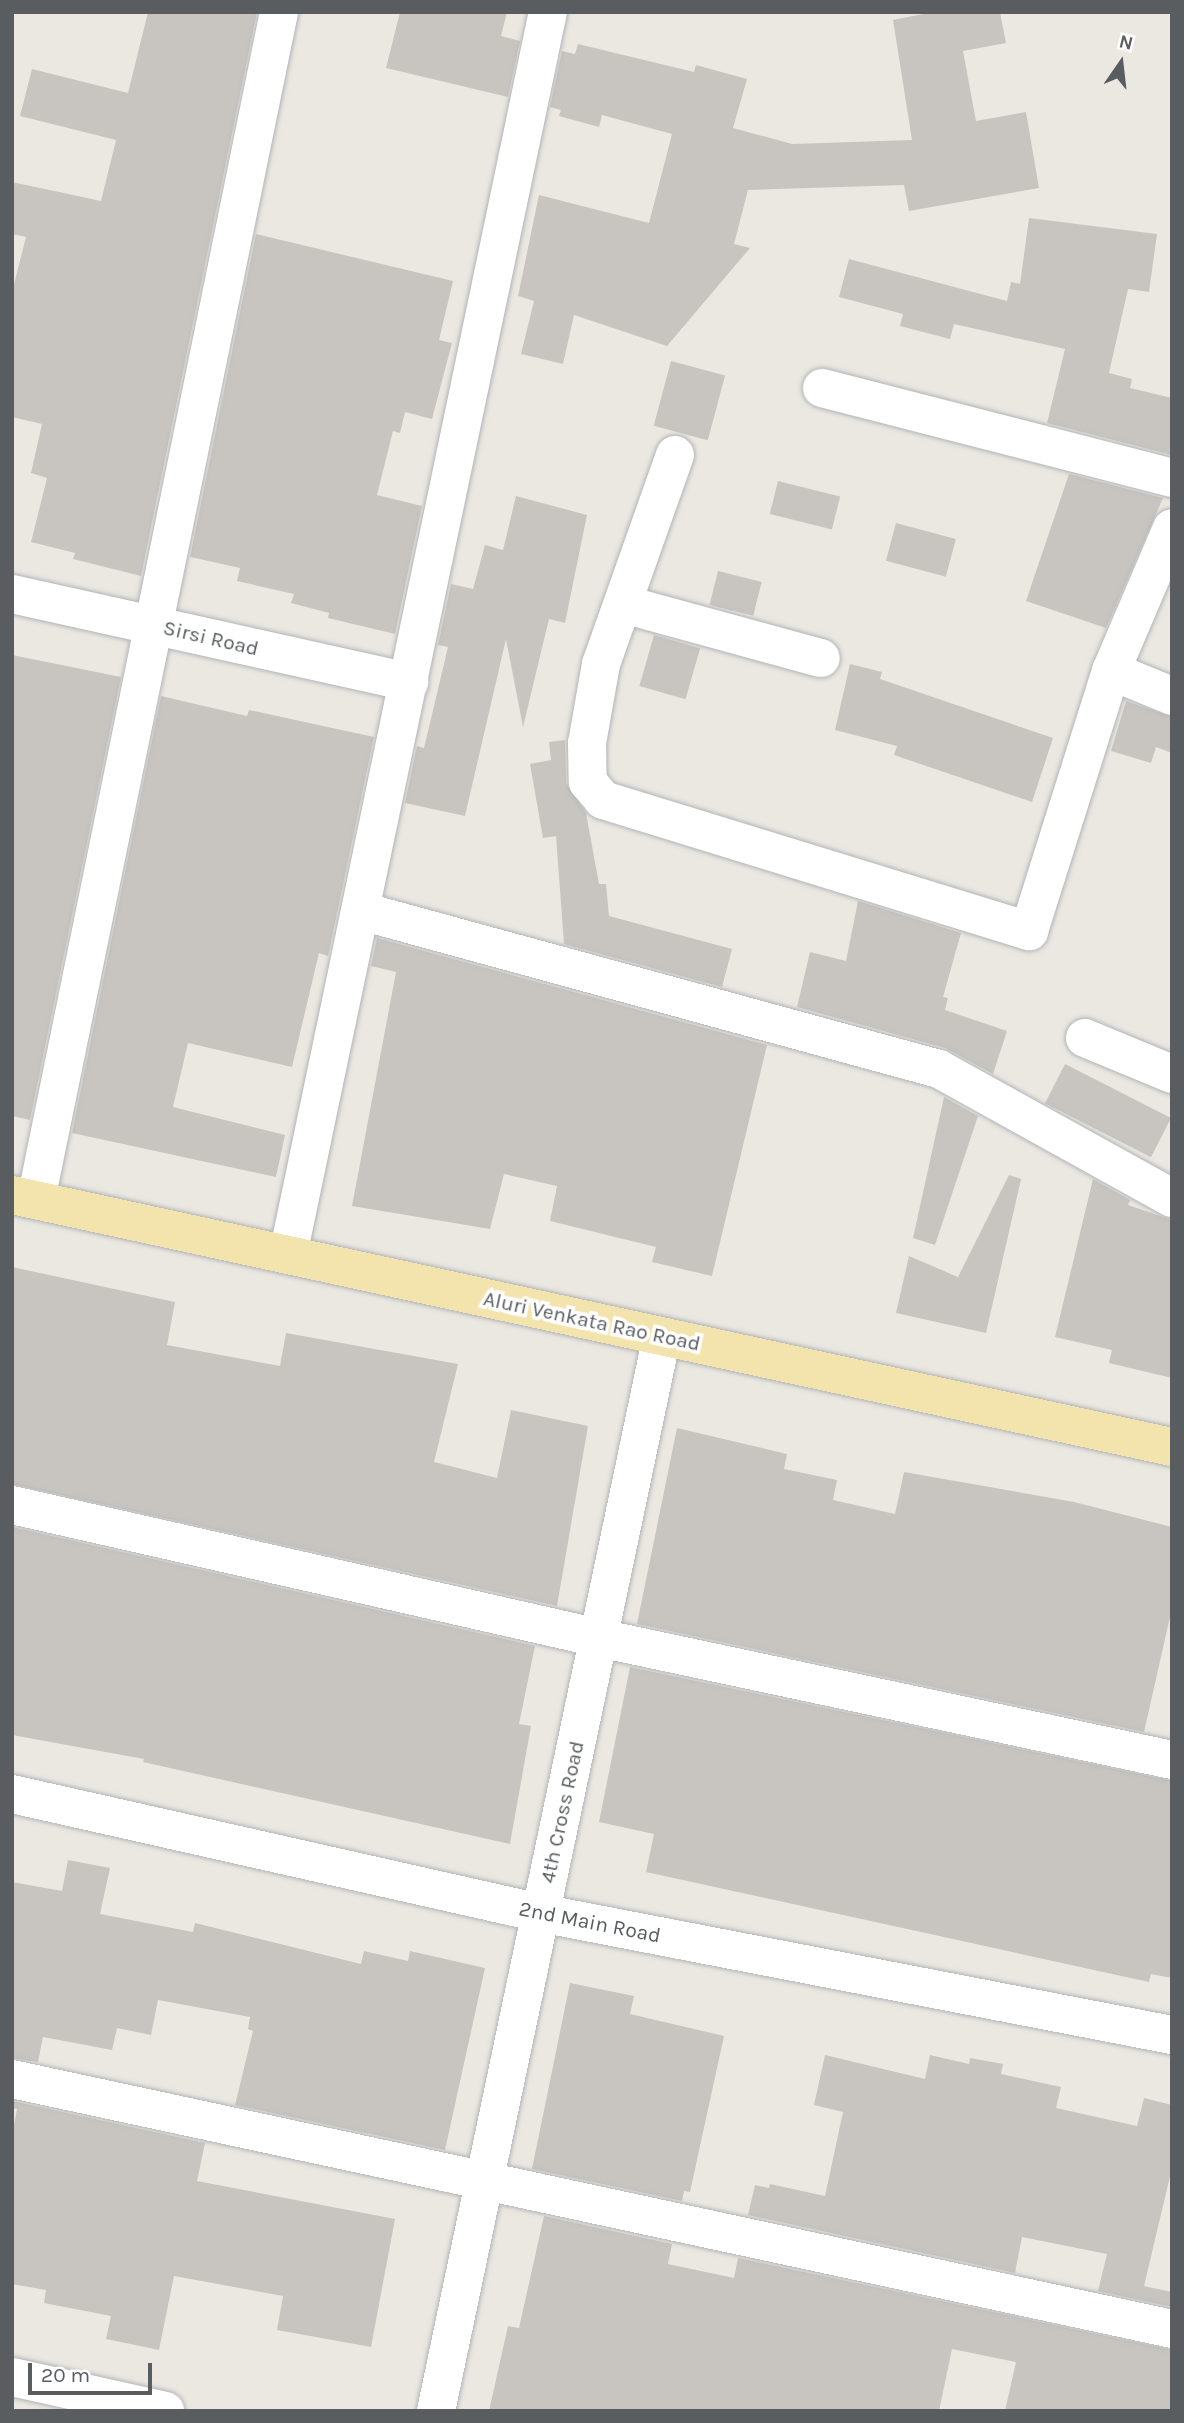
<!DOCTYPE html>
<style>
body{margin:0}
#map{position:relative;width:1184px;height:2423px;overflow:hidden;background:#ebe8e1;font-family:Karla,sans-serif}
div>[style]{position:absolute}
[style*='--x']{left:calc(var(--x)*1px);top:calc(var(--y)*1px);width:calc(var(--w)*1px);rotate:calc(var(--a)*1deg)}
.building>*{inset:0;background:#c8c5c0;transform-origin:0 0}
.roads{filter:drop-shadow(0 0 2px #b2b4b7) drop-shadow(0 0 2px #b2b4b7)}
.minor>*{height:38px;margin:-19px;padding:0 19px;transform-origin:19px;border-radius:19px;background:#fff}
.major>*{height:38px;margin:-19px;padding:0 19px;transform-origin:19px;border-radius:19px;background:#f3e3ad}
span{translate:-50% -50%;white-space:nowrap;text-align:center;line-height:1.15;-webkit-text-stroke:7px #fff;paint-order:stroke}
.street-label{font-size:21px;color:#5a5d60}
.frame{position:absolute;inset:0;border:14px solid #5a5d60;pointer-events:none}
.north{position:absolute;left:1086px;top:28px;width:70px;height:70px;-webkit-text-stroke:5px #fff;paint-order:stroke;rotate:14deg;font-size:19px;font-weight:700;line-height:28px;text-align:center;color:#5a5d60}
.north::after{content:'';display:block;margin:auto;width:24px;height:32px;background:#5a5d60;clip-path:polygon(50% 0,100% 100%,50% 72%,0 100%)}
.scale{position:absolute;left:28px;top:2363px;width:124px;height:32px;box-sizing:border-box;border:4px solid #5a5d60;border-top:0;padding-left:9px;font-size:21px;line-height:24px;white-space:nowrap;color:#5a5d60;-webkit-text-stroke:5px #fff;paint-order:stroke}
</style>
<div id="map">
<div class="building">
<div style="clip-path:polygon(148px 12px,257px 12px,141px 576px,73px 559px,75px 553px,31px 542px,47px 478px,31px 473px,42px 424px,12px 417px,12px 292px,26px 237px,12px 234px,12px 182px,101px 201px,116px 140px,20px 116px,32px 69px,128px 93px)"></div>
<div style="clip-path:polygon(400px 12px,507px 12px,501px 36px,520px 41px,508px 97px,386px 68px)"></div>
<div style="clip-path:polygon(933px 12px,1000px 12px,1006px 43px,963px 51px,976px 121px,1026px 112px,1039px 188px,909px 211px,904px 185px,748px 190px,734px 244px,750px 248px,667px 346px,574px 315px,563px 364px,521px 354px,534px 301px,518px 296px,539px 195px,649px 223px,672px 134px,602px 115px,599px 127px,559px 116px,561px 110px,550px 107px,562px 51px,575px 54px,578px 44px,694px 72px,696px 65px,747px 79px,733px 128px,792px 144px,912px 140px,893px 20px)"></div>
<div style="clip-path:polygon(1029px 218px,1157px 234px,1149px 292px,1128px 289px,1109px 373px,1132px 379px,1130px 388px,1172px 398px,1172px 455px,1047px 423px,1065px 349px,954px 324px,950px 339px,900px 326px,903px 314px,839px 297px,849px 259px,1007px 301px,1011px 282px,1020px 284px)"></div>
<div style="clip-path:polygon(256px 234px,453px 281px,439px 340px,452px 343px,432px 419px,405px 412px,400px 433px,393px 431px,377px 495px,422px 506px,395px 634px,328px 618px,329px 613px,291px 603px,294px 594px,237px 581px,240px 568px,190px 557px)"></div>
<div style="left:671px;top:361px;width:56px;height:67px;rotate:15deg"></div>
<div style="clip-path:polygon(1069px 474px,1163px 498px,1106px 628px,1026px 601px)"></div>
<div style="left:778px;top:481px;width:64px;height:34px;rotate:14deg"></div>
<div style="clip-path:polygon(516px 496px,587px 515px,565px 623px,549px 619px,523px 727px,506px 639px,465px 816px,405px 803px,417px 746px,424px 748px,448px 647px,438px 645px,451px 584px,473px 589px,485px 545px,503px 550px)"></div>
<div style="left:896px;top:523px;width:62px;height:39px;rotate:15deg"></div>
<div style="left:718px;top:571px;width:45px;height:35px;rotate:14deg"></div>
<div style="left:654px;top:635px;width:48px;height:53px;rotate:16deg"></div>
<div style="clip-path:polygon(12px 655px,121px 677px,30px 1120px,12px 1116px)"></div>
<div style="clip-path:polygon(850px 664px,882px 672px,880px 679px,1053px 738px,1032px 802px,894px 755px,897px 746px,835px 730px)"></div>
<div style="clip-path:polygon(161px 696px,247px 716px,249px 710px,374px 737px,328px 956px,319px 953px,292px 1067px,188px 1043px,173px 1107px,285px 1135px,276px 1177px,72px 1133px)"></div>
<div style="clip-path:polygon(1126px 701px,1172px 717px,1172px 753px,1156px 747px,1151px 763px,1111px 751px)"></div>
<div style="clip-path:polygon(565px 740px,566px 783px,586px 813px,599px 884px,606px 884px,609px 916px,732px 949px,722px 987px,564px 944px,556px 836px,543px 838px,530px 764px,551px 760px,549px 742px)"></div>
<div style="clip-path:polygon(858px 901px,961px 933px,943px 997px,948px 998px,945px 1010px,1007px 1031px,993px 1074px,945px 1048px,797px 1007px,810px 952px,846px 961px)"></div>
<div style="clip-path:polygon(377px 938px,767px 1045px,712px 1276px,652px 1262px,656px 1247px,550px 1221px,557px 1186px,504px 1174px,490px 1229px,352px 1206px,396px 972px,371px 966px)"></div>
<div style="left:1065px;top:1064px;width:119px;height:44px;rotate:27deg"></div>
<div style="clip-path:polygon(944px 1097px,978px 1116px,935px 1245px,913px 1238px)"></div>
<div style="clip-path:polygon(1009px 1175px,1021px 1179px,986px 1333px,896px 1313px,909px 1256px,958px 1277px)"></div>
<div style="clip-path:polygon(1093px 1179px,1130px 1200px,1128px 1205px,1172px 1220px,1172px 1378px,1109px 1363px,1112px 1350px,1055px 1337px)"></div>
<div style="clip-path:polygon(12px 1267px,175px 1302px,167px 1345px,280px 1366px,286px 1333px,458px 1364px,434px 1462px,497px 1478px,511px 1410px,588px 1426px,557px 1606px,12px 1484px)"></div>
<div style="clip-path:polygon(677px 1428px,787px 1454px,784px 1469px,837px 1480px,833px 1500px,895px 1514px,904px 1472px,1074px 1502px,1172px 1527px,1172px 1608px,1144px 1732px,637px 1624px)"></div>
<div style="clip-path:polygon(12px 1527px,535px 1646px,519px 1724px,531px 1726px,510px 1844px,143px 1762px,144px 1759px,12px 1735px)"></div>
<div style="clip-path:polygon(630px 1667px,1172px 1781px,1172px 1978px,1151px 1974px,1149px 1982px,646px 1872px,654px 1834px,599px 1822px)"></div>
<div style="clip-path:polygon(68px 1860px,110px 1868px,100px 1914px,193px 1932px,195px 1923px,361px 1964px,364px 1951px,408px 1961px,410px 1951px,485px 1968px,445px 2150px,235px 2105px,253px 2031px,248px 2029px,250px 2017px,158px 2000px,151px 2035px,117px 2028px,112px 2050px,43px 2037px,38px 2062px,12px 2058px,12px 1882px,62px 1891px)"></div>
<div style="clip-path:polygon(570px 1983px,634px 1996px,630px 2014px,724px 2036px,690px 2192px,684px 2191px,682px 2201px,532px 2169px)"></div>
<div style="clip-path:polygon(825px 2055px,925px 2079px,930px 2055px,969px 2064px,970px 2058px,1003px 2064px,1001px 2074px,1061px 2087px,1056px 2108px,1137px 2126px,1144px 2098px,1172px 2105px,1172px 2168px,1144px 2286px,1172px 2292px,1172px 2307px,1098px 2291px,1107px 2254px,1022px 2237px,1015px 2273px,748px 2215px,755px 2185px,769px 2188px,770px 2184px,825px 2196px,843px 2112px,814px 2105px)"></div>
<div style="clip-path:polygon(12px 2101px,205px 2143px,197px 2181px,395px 2219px,371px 2347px,277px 2330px,283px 2296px,174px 2276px,159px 2350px,106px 2339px,111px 2316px,44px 2303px,46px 2290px,12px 2284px,12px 2135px,17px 2109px,12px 2108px)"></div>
<div style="clip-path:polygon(544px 2216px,672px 2244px,668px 2264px,734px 2278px,738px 2258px,1172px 2350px,1172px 2411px,1005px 2411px,1016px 2362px,952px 2349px,939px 2411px,489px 2411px,508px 2326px,519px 2328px)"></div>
</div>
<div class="roads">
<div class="minor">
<div style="--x:822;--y:388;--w:361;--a:14.4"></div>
<div style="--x:675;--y:455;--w:222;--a:109.5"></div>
<div style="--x:601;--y:664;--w:80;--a:100"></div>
<div style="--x:587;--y:743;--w:39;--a:89"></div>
<div style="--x:588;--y:782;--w:23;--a:50"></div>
<div style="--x:603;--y:800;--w:446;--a:17.1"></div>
<div style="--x:1029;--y:931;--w:273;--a:-72.5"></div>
<div style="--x:1111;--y:671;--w:155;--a:-66.9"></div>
<div style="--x:12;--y:594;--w:407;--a:12.5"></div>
<div style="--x:623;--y:604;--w:205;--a:15.3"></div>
<div style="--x:1111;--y:671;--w:66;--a:22.3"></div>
<div style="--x:361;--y:911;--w:599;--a:15.29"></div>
<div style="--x:939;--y:1069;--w:266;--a:29"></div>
<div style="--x:1085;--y:1038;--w:94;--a:22.5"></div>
<div style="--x:36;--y:1200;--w:1213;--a:-78.44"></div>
<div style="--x:288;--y:1255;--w:1270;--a:-78.19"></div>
<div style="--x:12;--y:1505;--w:602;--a:12.77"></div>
<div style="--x:599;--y:1638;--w:586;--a:12.02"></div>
<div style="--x:12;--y:1794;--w:541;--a:12.7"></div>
<div style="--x:540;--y:1913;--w:644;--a:10.93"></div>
<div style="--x:12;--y:2079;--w:1187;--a:12.16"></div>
<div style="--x:12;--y:2377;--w:157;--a:12.5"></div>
<div style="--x:436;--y:2411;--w:1098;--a:-78.13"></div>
</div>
<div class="major">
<div style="--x:12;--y:1195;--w:1187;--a:12.26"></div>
</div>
</div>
<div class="street-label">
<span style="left:211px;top:638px;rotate:13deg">Sirsi Road</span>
<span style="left:592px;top:1321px;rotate:12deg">Aluri Venkata Rao Road</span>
<span style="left:562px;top:1812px;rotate:-78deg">4th Cross Road</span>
<span style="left:590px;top:1922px;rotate:11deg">2nd Main Road</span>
</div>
<div class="frame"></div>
<div class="north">N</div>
<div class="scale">20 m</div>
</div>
